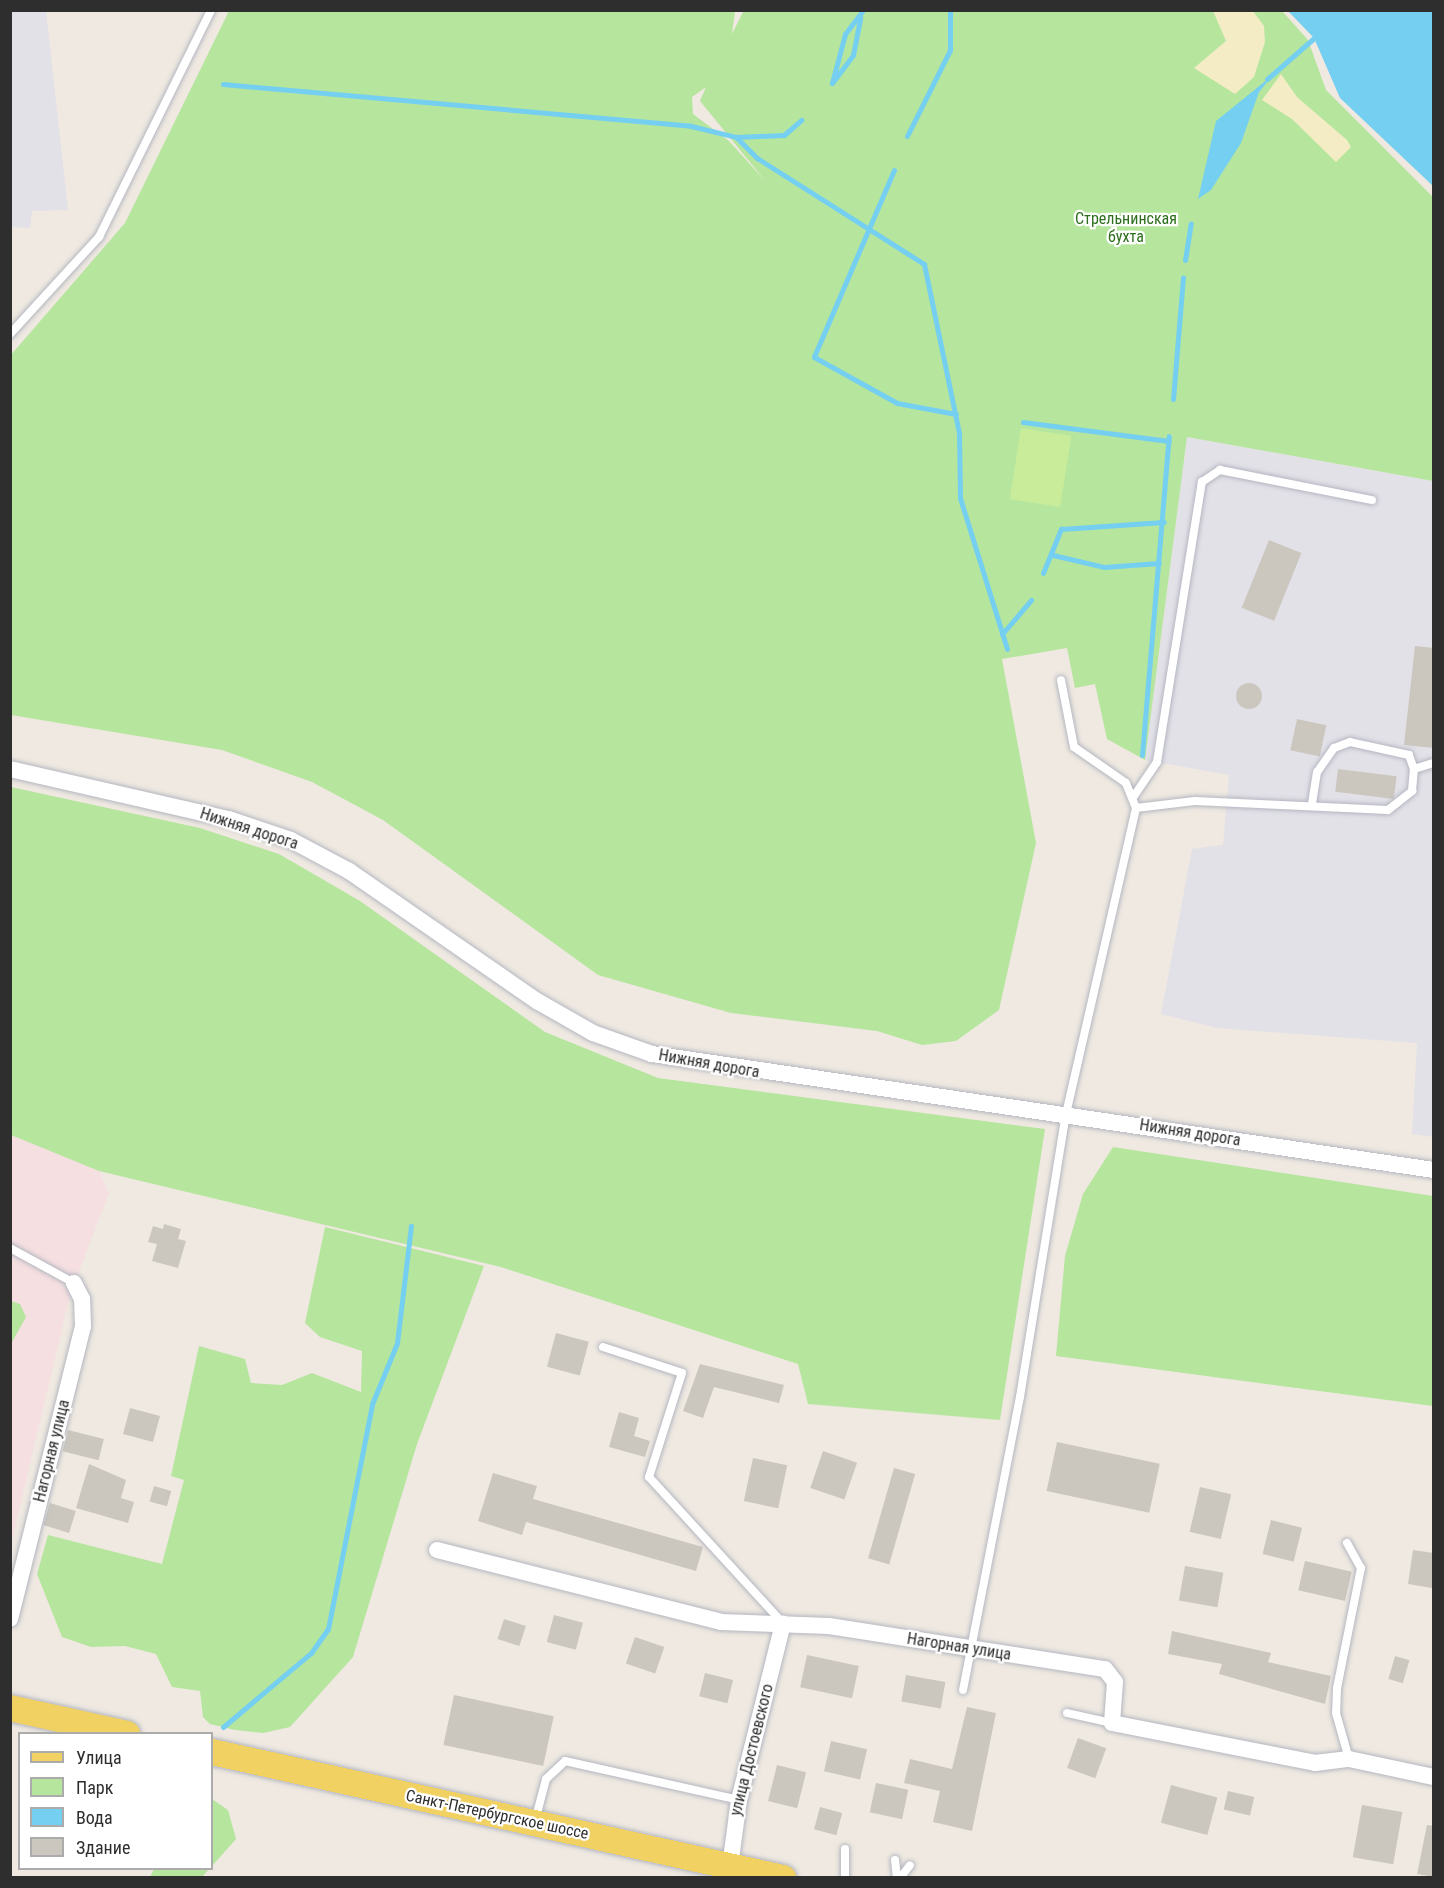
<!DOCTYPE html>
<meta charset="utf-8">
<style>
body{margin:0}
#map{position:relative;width:1444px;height:1888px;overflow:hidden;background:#efe9e1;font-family:"Roboto Condensed",sans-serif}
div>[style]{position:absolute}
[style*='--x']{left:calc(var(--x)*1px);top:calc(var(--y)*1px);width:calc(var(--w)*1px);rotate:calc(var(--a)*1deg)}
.industrial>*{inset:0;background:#e3e1e8}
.medical>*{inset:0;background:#f5dfe0}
.green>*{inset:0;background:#b6e59e}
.sand>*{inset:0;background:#f3ecc5}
.pitch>*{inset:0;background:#c9ec9a;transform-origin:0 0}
.water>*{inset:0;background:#75cff0}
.stream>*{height:5px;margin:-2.5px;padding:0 2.5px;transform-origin:2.5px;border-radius:2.5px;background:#75cff0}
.building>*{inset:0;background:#cbc7bf;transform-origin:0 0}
.round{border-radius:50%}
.roads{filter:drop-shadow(0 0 2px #b4b7c1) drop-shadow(0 0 2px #b4b7c1)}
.service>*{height:8px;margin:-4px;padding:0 4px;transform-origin:4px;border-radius:4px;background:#fff}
.minor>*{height:16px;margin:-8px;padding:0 8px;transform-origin:8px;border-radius:8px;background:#fff}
.primary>*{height:26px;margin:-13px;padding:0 13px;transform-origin:13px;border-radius:13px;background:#f2d163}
span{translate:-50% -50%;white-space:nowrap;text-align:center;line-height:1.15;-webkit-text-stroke:4.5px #fff;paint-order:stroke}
.park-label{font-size:16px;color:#2c6e1b}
.street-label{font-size:16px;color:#2e2e2e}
.frame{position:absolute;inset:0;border:12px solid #2e2e2e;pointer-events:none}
.legend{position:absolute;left:18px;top:1732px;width:195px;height:138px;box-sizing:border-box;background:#fff;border:2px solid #ababab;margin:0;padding:8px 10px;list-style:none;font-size:18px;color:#2e2e2e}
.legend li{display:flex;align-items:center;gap:12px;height:30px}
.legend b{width:30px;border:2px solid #ababab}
</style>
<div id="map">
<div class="industrial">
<div style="clip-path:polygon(10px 11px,46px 11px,68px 210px,32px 211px,30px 228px,11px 227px)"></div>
<div style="clip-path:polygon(1187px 437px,1433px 481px,1433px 1137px,1412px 1134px,1417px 1043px,1217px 1028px,1161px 1014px,1192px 849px,1223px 845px,1229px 775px,1145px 760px)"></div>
</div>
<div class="medical">
<div style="clip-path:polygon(11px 1135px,99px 1171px,109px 1193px,70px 1295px,11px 1544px)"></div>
</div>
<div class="green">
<div style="clip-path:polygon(evenodd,744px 10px,1282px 11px,1308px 40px,1326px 90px,1433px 197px,1433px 481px,1187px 437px,1145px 760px,1107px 739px,1095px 684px,1075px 688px,1067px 648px,1002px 659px,1036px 843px,999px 1010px,956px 1041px,922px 1045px,877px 1031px,731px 1013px,598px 975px,383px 820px,312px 782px,222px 750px,11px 715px,10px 356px,125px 223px,229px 11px,735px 11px,732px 34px,744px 10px,706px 87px,700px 101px,766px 182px,729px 141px,693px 114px,692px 97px,706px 87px)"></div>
<div style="clip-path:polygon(11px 787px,200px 828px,279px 854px,360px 901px,545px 1032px,658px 1078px,1045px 1129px,1000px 1420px,808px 1404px,798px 1364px,501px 1267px,99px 1171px,11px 1135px)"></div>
<div style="clip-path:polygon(1113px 1147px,1433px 1196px,1433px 1406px,1056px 1356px,1065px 1256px,1083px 1194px)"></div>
<div style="clip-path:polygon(325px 1227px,484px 1266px,417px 1444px,353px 1657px,290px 1727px,263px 1733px,235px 1730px,210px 1724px,203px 1717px,200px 1691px,172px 1687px,156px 1654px,125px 1646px,91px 1647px,62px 1637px,37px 1574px,48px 1535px,162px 1564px,184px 1480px,171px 1476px,199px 1346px,245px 1359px,251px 1383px,282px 1385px,312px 1373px,361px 1392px,362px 1351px,320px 1337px,305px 1323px)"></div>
<div style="clip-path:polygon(11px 1301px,20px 1304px,26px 1317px,11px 1344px)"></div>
<div style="clip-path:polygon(212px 1799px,228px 1810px,236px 1839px,212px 1866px)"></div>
<div style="clip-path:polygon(154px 1869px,154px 1868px,209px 1869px,202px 1877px,150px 1877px)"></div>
</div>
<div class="sand">
<div style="clip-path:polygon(1213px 11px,1253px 11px,1264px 26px,1265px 42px,1254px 77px,1235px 94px,1194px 68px,1226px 41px)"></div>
<div style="clip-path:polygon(1281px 74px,1297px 97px,1347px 140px,1351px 147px,1336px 162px,1292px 119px,1262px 100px)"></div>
</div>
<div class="pitch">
<div style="left:1021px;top:428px;width:51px;height:72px;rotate:9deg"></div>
</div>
<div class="water">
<div style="clip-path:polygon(1288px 11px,1433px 11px,1433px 186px,1340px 98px,1314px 38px)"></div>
<div style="clip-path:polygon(1273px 75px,1259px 92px,1241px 143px,1211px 190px,1198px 199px,1216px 121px)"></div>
</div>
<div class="stream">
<div style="--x:1267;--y:79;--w:62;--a:-41.1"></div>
<div style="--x:832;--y:83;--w:51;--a:-75.1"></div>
<div style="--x:845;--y:34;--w:30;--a:-53"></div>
<div style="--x:832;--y:83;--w:35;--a:-53"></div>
<div style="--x:853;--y:55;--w:38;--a:-79"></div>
<div style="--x:223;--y:84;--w:470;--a:5.1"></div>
<div style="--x:691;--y:126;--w:46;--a:13.7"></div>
<div style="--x:736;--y:137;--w:48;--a:-2.4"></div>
<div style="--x:784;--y:135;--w:23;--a:-41"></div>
<div style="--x:907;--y:136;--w:96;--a:-63.4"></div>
<div style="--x:950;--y:50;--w:40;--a:-90"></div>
<div style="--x:736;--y:137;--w:30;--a:45"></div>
<div style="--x:757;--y:158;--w:198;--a:32.4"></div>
<div style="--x:924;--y:264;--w:173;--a:78.3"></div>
<div style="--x:959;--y:433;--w:65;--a:89.1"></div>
<div style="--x:960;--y:498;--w:158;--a:72.7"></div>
<div style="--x:894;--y:170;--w:203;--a:113.2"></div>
<div style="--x:814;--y:357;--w:95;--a:29"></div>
<div style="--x:897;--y:403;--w:60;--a:10.6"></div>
<div style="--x:1185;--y:260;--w:37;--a:-81"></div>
<div style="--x:1173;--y:399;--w:122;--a:-85.3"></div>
<div style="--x:1023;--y:422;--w:147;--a:7.4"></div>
<div style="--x:1053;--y:555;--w:52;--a:13.2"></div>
<div style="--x:1104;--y:567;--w:55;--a:-4.2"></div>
<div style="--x:1043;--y:573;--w:48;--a:-67.8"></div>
<div style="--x:1061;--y:529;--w:103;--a:-3.9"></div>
<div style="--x:1002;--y:634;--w:45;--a:-49.5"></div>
<div style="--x:1142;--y:755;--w:320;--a:-85.2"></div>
<div style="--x:223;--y:1727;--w:115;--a:-40.1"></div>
<div style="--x:311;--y:1653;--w:29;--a:-55"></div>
<div style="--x:328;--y:1629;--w:229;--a:-78.9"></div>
<div style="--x:372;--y:1404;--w:66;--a:-67.7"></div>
<div style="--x:397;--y:1343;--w:118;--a:-83.2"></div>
</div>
<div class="building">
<div style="left:1269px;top:540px;width:35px;height:73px;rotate:22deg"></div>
<div style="clip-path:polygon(1415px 646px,1434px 648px,1434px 748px,1404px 745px)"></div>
<div class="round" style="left:1236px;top:683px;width:26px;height:26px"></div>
<div style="left:1297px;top:719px;width:30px;height:32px;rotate:12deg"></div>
<div style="left:1338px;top:769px;width:59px;height:23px;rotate:7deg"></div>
<div style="clip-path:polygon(164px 1224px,181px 1229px,178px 1239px,186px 1241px,178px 1268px,152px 1261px,157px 1244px,148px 1242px,153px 1226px,163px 1229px)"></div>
<div style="left:556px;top:1333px;width:34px;height:35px;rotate:15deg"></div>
<div style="clip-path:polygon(700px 1364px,784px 1385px,779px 1403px,714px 1387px,703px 1418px,683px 1411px)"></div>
<div style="left:130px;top:1408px;width:31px;height:27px;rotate:15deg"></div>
<div style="clip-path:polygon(619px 1412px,639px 1418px,634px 1436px,650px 1441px,645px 1457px,609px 1447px)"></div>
<div style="left:68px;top:1430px;width:37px;height:22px;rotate:14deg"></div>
<div style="left:1057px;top:1442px;width:105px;height:50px;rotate:12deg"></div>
<div style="left:823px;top:1451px;width:36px;height:39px;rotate:19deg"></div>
<div style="left:753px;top:1458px;width:35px;height:44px;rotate:12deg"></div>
<div style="clip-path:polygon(89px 1464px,126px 1480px,121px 1498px,134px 1502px,128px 1523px,76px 1508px)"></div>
<div style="left:894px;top:1468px;width:22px;height:94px;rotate:16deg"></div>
<div style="clip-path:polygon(493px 1473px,537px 1486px,533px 1499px,703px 1547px,696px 1571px,526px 1522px,522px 1535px,478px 1521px)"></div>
<div style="left:154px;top:1486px;width:18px;height:16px;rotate:16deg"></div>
<div style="left:1200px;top:1487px;width:32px;height:46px;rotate:13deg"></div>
<div style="left:50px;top:1503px;width:27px;height:23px;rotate:17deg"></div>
<div style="left:1271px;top:1520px;width:32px;height:35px;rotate:14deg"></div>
<div style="clip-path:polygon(1413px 1550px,1434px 1553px,1432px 1588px,1408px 1584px)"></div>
<div style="left:1305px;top:1561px;width:48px;height:30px;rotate:13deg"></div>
<div style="left:1185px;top:1566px;width:39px;height:35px;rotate:10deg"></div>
<div style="left:554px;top:1615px;width:30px;height:28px;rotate:15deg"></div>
<div style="left:504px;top:1619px;width:23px;height:21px;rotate:18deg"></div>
<div style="clip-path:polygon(1172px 1631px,1271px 1653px,1268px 1662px,1331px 1676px,1325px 1704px,1219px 1674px,1222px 1664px,1168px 1654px)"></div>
<div style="left:635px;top:1637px;width:31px;height:28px;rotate:19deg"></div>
<div style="left:807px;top:1655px;width:53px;height:33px;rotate:12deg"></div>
<div style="left:1395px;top:1656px;width:15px;height:24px;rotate:16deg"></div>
<div style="left:705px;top:1673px;width:29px;height:24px;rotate:14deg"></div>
<div style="left:906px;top:1675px;width:40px;height:27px;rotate:10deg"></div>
<div style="left:454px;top:1695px;width:102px;height:51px;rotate:12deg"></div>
<div style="clip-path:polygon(967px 1707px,996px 1713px,972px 1831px,933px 1822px,940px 1791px,904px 1783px,910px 1759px,952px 1769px)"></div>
<div style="left:1078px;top:1738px;width:30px;height:32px;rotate:20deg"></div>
<div style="left:831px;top:1741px;width:37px;height:31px;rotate:13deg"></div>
<div style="left:777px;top:1765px;width:30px;height:37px;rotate:14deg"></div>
<div style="left:876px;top:1783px;width:33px;height:30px;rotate:12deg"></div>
<div style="left:1171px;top:1785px;width:48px;height:39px;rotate:15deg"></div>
<div style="left:1228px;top:1791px;width:27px;height:19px;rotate:13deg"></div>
<div style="left:1362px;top:1805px;width:41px;height:53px;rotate:10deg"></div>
<div style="left:820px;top:1807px;width:23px;height:23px;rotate:15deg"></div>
<div style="clip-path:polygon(1427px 1825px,1434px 1826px,1434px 1877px,1417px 1874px)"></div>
</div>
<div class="roads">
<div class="service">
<div style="--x:10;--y:334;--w:132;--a:-47.5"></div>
<div style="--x:99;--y:237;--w:253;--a:-63.7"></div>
<div style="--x:1414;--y:769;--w:21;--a:-17"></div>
<div style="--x:1134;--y:796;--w:41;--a:-55.9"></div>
<div style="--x:1157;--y:762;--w:284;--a:-80.9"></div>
<div style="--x:1202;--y:482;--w:22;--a:-34"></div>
<div style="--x:1220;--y:470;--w:155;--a:11.2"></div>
<div style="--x:1136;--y:808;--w:59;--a:-6.8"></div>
<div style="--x:1195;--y:801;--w:193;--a:2.7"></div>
<div style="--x:1388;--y:810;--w:31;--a:-38"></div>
<div style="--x:1412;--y:791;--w:22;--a:-85"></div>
<div style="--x:1414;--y:769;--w:15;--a:-110"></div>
<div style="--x:1409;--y:755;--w:60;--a:-167.6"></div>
<div style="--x:1350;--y:742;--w:17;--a:159"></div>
<div style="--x:1334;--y:748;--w:29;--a:125"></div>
<div style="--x:1317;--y:772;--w:33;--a:99"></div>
<div style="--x:10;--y:1248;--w:73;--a:28.7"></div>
<div style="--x:603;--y:1347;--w:83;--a:18.2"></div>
<div style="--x:682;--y:1373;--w:109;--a:107.6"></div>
<div style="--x:649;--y:1477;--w:198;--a:47.5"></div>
<div style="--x:1347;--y:1543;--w:29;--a:61"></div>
<div style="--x:1361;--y:1568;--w:122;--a:101.3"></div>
<div style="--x:1337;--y:1688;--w:25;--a:92"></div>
<div style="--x:1336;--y:1713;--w:48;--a:74.2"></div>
<div style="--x:963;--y:1690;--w:298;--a:-79"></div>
<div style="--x:1020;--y:1397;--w:287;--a:-80.8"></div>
<div style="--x:1066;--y:1114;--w:314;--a:-77.1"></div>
<div style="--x:1136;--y:808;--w:27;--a:-112"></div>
<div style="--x:1126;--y:783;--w:63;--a:-145.3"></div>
<div style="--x:1074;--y:747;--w:68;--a:-101"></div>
<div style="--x:1067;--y:1713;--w:46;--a:12.5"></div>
<div style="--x:535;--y:1821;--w:43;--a:-75.3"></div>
<div style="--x:546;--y:1779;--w:26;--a:-43"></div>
<div style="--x:565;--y:1761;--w:178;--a:12.6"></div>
<div style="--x:895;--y:1860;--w:18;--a:84"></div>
<div style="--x:845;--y:1878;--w:29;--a:-90"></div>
<div style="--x:900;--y:1878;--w:16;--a:-52"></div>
</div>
<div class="minor">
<div style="--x:10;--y:769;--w:225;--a:12.9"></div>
<div style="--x:229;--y:819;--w:65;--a:18.7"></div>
<div style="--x:291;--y:840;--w:66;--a:28.1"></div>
<div style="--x:349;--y:871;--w:229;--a:34.7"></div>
<div style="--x:537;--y:1001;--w:64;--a:29.7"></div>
<div style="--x:593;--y:1033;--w:63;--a:19.6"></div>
<div style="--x:652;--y:1054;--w:791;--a:8.44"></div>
<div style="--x:437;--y:1550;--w:293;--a:14.2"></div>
<div style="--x:721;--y:1622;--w:108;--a:2.1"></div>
<div style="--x:829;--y:1626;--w:279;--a:8.9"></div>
<div style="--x:1105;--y:1669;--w:16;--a:52"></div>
<div style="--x:1115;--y:1682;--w:41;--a:94.2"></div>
<div style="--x:1112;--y:1723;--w:207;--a:11.1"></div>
<div style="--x:1315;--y:1763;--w:34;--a:-7"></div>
<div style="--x:1349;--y:1759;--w:87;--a:12"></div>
<div style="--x:10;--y:1619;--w:302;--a:-76"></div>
<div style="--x:83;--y:1326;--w:27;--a:-92"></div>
<div style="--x:82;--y:1299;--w:18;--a:-117"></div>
<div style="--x:729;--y:1874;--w:75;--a:-82.3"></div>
<div style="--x:739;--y:1800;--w:182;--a:-76"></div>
</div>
<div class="primary">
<div style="--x:10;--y:1708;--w:120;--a:12.5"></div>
<div style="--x:212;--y:1752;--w:585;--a:12.44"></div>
</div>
</div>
<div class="park-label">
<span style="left:1126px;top:228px">Стрельнинская<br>бухта</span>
</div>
<div class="street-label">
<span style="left:249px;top:829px;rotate:18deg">Нижняя дорога</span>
<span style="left:709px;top:1064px;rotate:10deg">Нижняя дорога</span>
<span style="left:1190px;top:1133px;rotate:9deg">Нижняя дорога</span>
<span style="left:52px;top:1451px;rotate:-76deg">Нагорная улица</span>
<span style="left:959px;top:1647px;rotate:9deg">Нагорная улица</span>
<span style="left:752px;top:1750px;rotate:-76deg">улица Достоевского</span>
<span style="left:497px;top:1815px;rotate:12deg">Санкт-Петербургское шоссе</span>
</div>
<div class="frame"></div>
<ul class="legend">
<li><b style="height:8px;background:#f2d163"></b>Улица</li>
<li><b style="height:16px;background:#b6e59e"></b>Парк</li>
<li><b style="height:16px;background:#75cff0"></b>Вода</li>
<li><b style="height:16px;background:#cbc7bf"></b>Здание</li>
</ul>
</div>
